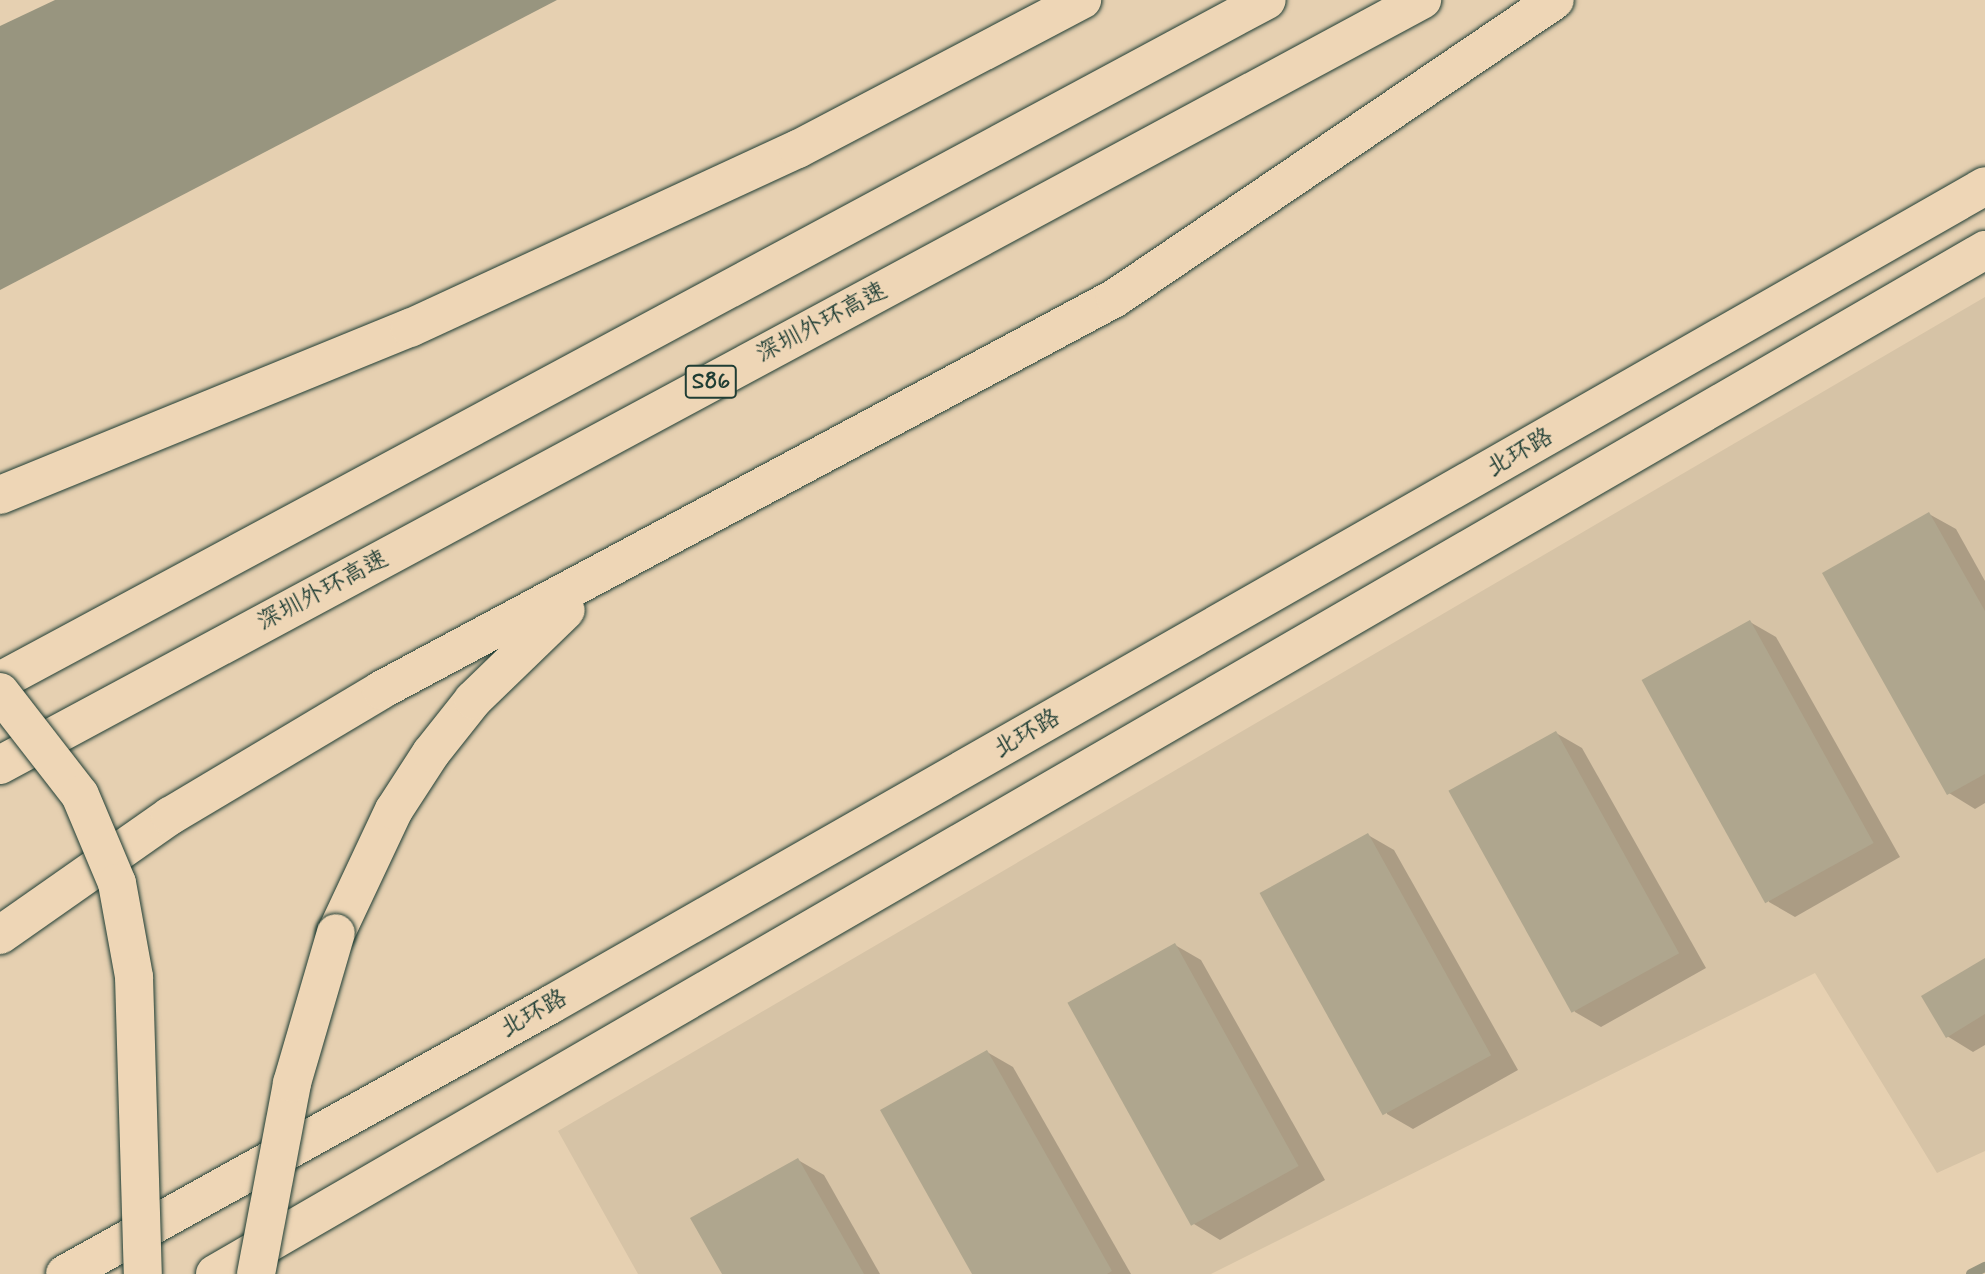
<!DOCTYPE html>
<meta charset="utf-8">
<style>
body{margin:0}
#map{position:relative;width:1985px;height:1274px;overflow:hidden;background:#e6d0b1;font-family:Mynerve,"LXGW WenKai TC",sans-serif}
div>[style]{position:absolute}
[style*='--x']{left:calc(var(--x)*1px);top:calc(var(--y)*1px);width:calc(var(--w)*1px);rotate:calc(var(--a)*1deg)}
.built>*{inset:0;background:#d6c3a6}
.water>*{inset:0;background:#98957f}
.shadow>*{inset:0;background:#0003}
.stream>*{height:10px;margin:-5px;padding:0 5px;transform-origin:5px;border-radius:5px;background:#98957f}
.building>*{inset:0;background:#afa68e;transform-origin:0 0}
.roads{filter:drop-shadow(0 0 2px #1f3d34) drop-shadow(0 0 2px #1f3d34)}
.major>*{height:38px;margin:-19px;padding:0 19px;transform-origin:19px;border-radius:19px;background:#eed6b6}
.highway>*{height:38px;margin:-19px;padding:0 19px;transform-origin:19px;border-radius:19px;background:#eed6b6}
.bridges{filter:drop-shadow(0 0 2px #1f3d34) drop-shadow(0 0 2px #1f3d34)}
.highway-bridge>*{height:38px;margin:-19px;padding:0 19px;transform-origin:19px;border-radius:19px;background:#eed6b6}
span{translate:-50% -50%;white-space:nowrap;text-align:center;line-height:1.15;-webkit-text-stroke:5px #eed6b6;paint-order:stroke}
.shield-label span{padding:2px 5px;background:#eed6b6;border:2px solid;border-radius:5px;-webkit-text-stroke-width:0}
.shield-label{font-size:23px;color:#1f3d34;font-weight:700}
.street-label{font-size:24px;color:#1f3d34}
</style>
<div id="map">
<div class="built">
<div style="clip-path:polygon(1985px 297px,1985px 1151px,1937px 1173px,1815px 973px,1211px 1274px,638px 1274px,558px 1131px)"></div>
</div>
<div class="water">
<div style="clip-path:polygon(55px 0,557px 0,0 290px,0 26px)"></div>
</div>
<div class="shadow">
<div style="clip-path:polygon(1929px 514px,1956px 529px,1985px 581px,1985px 803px,1975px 809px,1949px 793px)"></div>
<div style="clip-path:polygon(1750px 622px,1776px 637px,1900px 857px,1795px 917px,1769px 902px)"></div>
<div style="clip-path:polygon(1556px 733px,1582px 748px,1706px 968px,1601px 1027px,1575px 1012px,1451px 793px)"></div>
<div style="clip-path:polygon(1368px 835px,1394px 850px,1518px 1070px,1413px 1129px,1387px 1114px)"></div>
<div style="clip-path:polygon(1175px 945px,1201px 960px,1325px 1180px,1220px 1240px,1194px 1224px)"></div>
<div style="clip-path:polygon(1985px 960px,1985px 1045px,1973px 1052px,1947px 1036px)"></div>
<div style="clip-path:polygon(987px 1052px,1013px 1067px,1131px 1274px,974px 1274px)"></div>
<div style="clip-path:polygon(798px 1160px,824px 1175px,880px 1274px,724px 1274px)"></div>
</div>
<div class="stream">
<div style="--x:1971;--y:1274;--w:16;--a:-27"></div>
</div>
<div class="building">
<div style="clip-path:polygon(1929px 512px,1985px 611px,1985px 774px,1947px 795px,1822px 573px)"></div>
<div style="left:1750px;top:620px;width:255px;height:124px;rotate:61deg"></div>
<div style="left:1556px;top:731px;width:254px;height:123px;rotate:61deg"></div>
<div style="left:1368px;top:833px;width:254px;height:124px;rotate:61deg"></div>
<div style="left:1175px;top:943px;width:255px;height:123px;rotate:61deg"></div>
<div style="clip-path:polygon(1985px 958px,1985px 1014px,1946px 1038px,1921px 996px)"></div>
<div style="clip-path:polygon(987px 1050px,1112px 1271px,1107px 1274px,972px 1274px,880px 1110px)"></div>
<div style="clip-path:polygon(798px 1158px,864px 1274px,722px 1274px,690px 1218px)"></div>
</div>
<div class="roads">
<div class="major">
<div style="--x:65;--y:1274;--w:555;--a:-29.01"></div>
<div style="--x:550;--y:1005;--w:1652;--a:-29.71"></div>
<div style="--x:215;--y:1274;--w:2045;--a:-30.05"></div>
</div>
<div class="highway">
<div style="--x:0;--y:495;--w:443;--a:-22.2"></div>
<div style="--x:410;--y:328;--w:427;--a:-24.8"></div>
<div style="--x:798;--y:149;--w:321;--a:-27.7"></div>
<div style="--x:0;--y:681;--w:1438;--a:-28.26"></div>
<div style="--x:0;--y:765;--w:1615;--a:-28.28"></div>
<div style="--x:336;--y:933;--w:136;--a:-64.8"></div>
<div style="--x:394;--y:810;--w:68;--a:-57"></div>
<div style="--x:431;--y:753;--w:68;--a:-51.6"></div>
<div style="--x:473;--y:700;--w:129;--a:-44.1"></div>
<div style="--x:0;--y:935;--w:208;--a:-35"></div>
<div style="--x:170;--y:816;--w:246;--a:-30.8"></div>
<div style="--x:381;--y:690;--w:832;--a:-28.1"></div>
<div style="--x:1115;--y:298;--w:531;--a:-34.11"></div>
</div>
</div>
<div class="bridges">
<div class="highway-bridge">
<div style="--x:0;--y:692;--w:130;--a:52.2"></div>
<div style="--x:80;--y:795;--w:95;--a:67.2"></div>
<div style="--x:117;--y:883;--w:96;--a:79.7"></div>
<div style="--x:134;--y:977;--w:297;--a:88.3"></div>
<div style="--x:256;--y:1274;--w:194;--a:-79.3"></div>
<div style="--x:292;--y:1083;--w:156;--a:-73.7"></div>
</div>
</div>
<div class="shield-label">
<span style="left:711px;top:382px">S86</span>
</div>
<div class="street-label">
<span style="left:822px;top:323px;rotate:-28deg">深圳外环高速</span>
<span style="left:1520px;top:453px;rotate:-30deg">北环路</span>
<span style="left:323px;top:591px;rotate:-28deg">深圳外环高速</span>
<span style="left:1027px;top:734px;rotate:-30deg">北环路</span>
<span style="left:534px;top:1014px;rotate:-29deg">北环路</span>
</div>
</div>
